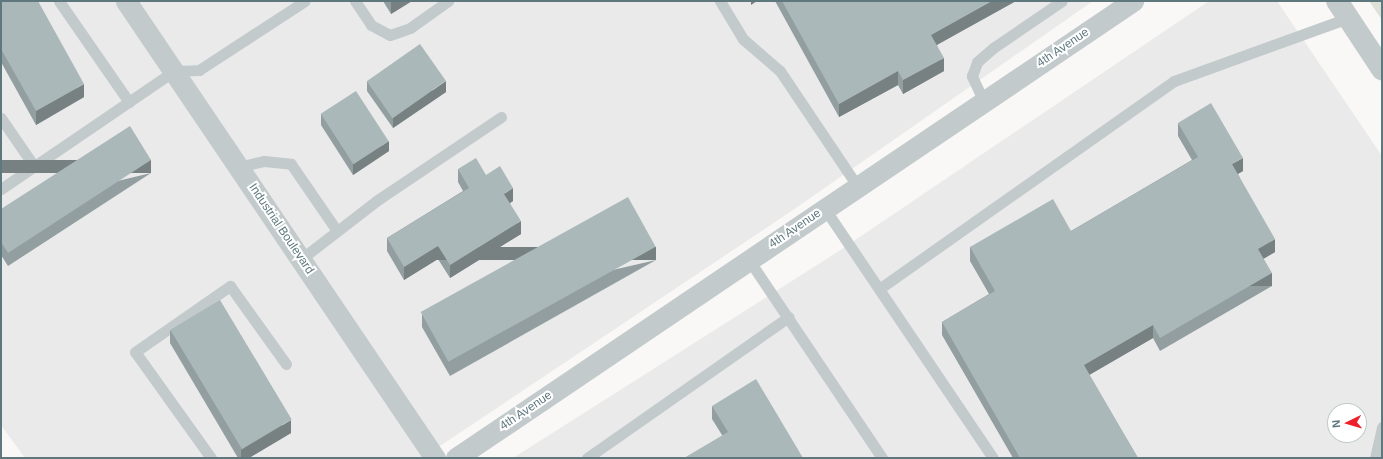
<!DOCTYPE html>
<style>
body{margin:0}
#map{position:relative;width:1383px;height:459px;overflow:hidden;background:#f9f8f6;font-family:Arial,sans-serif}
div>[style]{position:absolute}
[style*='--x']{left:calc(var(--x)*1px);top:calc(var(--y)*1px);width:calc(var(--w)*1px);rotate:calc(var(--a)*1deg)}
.built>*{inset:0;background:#e9eae9}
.green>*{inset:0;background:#dde1d6}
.service>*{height:11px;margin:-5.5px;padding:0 5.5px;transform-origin:5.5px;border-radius:5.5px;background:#c3cacc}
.minor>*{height:21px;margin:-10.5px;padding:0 10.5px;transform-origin:10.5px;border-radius:10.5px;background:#c3cacc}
.tertiary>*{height:22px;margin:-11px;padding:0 11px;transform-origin:11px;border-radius:11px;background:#c3cacc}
.wall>*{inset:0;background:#929ea0}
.shaded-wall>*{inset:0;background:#778182;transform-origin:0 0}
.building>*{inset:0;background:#aab8ba;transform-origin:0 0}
span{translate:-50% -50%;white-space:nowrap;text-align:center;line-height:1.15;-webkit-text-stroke:4px #fff;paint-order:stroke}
.street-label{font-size:12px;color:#5e787d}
.frame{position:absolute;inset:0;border:2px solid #5e787d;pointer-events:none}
.north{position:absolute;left:1327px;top:403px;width:40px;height:40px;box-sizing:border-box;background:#fff;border:1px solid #bfc9cb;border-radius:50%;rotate:265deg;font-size:11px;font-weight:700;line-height:16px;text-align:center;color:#5e787d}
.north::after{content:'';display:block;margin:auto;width:14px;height:18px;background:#ee202a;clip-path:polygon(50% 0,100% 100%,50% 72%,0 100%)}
</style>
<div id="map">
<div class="built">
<div style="clip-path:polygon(1px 1px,1093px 1px,793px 210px,422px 458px,25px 458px,1px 425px)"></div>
<div style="clip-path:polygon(evenodd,1209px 1px,1277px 1px,1382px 156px,1382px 458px,513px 458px,836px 253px,1209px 1px,1335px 411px,1359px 411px,1359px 435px,1335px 435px,1335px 411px)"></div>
</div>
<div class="green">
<div style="clip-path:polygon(1369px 1px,1382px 1px,1382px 20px)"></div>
</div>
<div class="service">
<div style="--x:59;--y:1;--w:123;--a:55.3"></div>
<div style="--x:355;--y:1;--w:29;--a:56"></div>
<div style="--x:371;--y:25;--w:21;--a:28"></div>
<div style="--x:390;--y:35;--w:21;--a:-19"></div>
<div style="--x:410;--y:28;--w:47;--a:-35.4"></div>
<div style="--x:720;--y:1;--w:44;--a:58.8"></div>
<div style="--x:743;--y:39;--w:49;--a:40.9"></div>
<div style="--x:780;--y:71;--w:140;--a:56.1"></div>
<div style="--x:984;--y:102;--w:29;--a:-115"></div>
<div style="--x:972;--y:76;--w:15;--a:-70"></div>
<div style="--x:977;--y:62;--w:21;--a:-41"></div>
<div style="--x:993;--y:48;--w:83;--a:-34.3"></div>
<div style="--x:1;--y:118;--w:58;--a:55.5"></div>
<div style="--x:238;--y:167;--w:27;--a:-13"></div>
<div style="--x:264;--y:161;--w:27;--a:6"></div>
<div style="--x:291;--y:164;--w:81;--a:55.5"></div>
<div style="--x:1;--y:189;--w:209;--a:-34.3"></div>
<div style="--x:174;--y:71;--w:25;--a:-2"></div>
<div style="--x:199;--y:70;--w:126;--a:-33.1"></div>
<div style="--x:825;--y:209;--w:300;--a:56"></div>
<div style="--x:301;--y:259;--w:98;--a:-37.6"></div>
<div style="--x:379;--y:199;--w:147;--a:-33.9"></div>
<div style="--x:749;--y:260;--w:239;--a:56.1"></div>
<div style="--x:879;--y:289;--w:361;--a:-35.2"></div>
<div style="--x:1174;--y:81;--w:185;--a:-19.9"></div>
<div style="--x:211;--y:458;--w:130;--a:-125.6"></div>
<div style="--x:135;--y:352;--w:116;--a:-34.8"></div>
<div style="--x:230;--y:286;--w:96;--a:54.3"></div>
<div style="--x:587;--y:458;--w:246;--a:-35"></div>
<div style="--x:1375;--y:458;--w:32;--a:-77"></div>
</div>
<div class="minor">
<div style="--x:126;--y:1;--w:552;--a:55.94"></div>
<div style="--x:456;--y:458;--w:817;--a:-34.02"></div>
</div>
<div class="tertiary">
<div style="--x:1337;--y:1;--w:82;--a:56.5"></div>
</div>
<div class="wall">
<div style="clip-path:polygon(1px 1px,84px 97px,36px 125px,1px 62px)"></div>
<div style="clip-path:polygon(383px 1px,412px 1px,391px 14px)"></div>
<div style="clip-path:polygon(775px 1px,1016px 1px,937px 45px,944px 71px,903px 94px,898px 85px,839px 117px)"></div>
<div style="clip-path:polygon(367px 81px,446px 92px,393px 128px,367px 91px)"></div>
<div style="clip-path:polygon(321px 114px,389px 151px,353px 175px,321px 125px)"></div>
<div style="clip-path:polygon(1178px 123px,1243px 171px,1238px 174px,1275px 252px,1263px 259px,1272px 286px,1160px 351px,1153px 338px,1089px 375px,1138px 458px,1013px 458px,942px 335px,942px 322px,989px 294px,970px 261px,970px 247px,1071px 231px,1192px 160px,1178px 136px)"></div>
<div style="clip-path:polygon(458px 169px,486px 175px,513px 201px,510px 203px,521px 234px,450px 278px,438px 259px,404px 280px,387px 251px,387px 238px,463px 191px,458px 182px)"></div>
<div style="clip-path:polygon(151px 173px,8px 266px,1px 255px,1px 209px)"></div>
<div style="clip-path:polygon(656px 260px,450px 376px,422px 327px,422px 314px)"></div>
<div style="clip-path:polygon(170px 330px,291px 433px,249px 458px,238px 458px,170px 343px)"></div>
<div style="clip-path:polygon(712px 406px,803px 458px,722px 435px,712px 419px)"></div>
</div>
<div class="shaded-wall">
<div style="clip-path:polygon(391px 1px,412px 1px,391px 14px)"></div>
<div style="clip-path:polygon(751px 1px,757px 1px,751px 5px)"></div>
<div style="clip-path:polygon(992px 1px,1016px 1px,931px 48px,931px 35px)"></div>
<div style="clip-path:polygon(944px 58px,944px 71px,903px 94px,903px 80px)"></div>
<div style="clip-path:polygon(898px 71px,898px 85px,839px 117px,839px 104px)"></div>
<div style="clip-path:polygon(446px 81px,446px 92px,393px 128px,393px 118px)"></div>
<div style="clip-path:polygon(84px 84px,84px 97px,36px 125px,36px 111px)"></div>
<div style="clip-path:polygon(389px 141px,389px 151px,353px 175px,353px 164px)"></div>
<div style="clip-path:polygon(1243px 158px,1243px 171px,1232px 177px,1232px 164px)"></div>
<div style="left:151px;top:160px;width:13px;height:171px;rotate:90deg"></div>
<div style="clip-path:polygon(513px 188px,513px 201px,504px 207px,504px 194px)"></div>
<div style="clip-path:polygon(521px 221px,521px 234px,450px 278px,450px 265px)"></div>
<div style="clip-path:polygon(1275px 239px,1275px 252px,1258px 262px,1258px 249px)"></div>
<div style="clip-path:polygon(438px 246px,438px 259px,404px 280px,404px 267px)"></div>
<div style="left:656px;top:247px;width:13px;height:236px;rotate:90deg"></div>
<div style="left:1272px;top:273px;width:13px;height:129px;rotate:90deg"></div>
<div style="clip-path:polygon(1153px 325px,1153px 338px,1084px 378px,1084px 365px)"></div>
<div style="clip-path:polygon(291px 420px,291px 433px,249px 458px,241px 458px,241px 450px)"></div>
</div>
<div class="building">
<div style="clip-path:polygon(1px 1px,38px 1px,84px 84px,36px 111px,1px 49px)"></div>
<div style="clip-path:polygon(782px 1px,992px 1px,931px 35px,944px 58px,903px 80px,898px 71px,839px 104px)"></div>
<div style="left:420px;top:44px;width:45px;height:65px;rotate:55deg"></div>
<div style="left:356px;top:91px;width:60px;height:42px;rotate:57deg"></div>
<div style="clip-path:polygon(1211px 103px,1243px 158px,1232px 164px,1275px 239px,1258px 249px,1272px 273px,1160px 338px,1153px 325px,1084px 365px,1138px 458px,1020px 458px,942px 322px,995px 291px,970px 247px,1053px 199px,1071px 231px,1198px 157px,1178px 123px)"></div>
<div style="clip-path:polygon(130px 126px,151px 160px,8px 253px,1px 242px,1px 209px)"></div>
<div style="clip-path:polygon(476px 158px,486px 175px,500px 166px,513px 188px,504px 194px,521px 221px,450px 265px,438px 246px,404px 267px,387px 238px,469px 188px,458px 169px)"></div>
<div style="left:628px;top:197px;width:57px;height:237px;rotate:61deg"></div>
<div style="left:220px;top:300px;width:139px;height:58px;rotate:59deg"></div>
<div style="clip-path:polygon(756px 379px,803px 458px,684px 458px,728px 432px,712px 406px)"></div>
</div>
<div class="street-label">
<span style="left:1063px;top:48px;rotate:-34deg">4th Avenue</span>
<span style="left:281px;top:229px;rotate:56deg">Industrial Boulevard</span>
<span style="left:795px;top:229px;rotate:-34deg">4th Avenue</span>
<span style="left:526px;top:411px;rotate:-34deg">4th Avenue</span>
</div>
<div class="frame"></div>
<div class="north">N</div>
</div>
